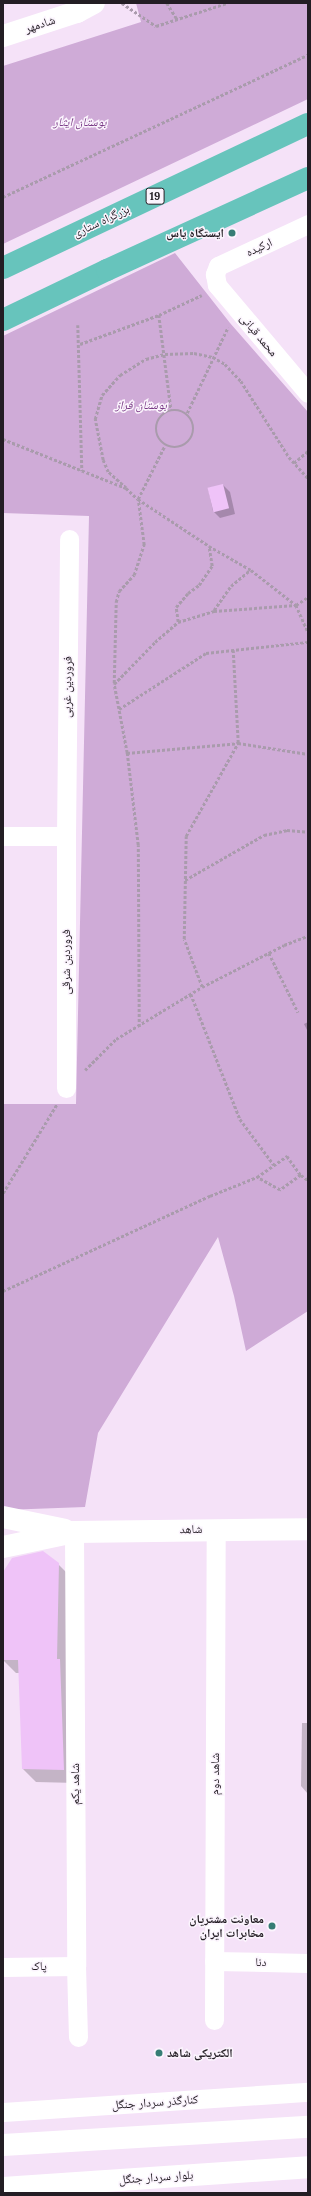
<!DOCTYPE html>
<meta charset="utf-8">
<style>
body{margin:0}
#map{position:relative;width:311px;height:2196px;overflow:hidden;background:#f5e2f8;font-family:Lora,"Noto Naskh Arabic",serif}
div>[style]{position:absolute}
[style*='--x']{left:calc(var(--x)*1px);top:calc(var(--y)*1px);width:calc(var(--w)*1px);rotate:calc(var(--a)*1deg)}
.green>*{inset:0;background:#cfabd7}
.shadow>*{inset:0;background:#0003}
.building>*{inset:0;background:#efc3f8;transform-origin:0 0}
.path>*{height:2.5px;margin-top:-1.25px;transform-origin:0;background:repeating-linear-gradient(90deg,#a99bac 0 3px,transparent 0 5px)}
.path>.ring{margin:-1.25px;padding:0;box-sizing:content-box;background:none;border:2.5px solid #a99bac;border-radius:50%}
.minor>*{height:19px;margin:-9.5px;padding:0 9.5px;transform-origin:9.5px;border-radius:9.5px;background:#fff}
.tertiary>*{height:22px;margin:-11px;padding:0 11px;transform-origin:11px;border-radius:11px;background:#fff}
.secondary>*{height:22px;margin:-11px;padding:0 11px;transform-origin:11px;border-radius:11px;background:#fff}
.trunk>*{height:22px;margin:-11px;padding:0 11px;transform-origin:11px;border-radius:11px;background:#67c4bc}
.dots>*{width:11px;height:11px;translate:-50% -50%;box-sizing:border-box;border:2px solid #fbf4fd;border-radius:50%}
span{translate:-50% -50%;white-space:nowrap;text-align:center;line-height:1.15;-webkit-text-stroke:3px #fbf4fd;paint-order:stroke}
.shield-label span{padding:1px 3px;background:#fbf4fd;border:1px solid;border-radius:3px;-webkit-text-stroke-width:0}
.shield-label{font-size:11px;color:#231d24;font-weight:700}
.street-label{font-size:12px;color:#231d24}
.park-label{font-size:12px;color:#773784;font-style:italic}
.poi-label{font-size:12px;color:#231d24;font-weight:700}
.right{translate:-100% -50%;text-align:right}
.left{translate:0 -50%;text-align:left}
.frame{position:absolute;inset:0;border:4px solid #231d24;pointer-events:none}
</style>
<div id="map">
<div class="green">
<div style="clip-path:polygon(136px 3px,308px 3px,308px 99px,3px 244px,3px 66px,141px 22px)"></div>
<div style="clip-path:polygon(175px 253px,230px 323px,308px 412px,308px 1311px,246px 1351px,234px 1296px,218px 1237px,98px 1433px,85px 1507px,4px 1510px,3px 1104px,76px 1104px,89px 516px,3px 513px,3px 336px)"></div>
</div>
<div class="shadow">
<div style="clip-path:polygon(223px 485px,230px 492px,235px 514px,220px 518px,213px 511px,208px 488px)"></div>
<div style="clip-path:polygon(308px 1022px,308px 1032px,304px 1024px)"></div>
<div style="clip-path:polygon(58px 1564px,71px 1577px,77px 1783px,36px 1782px,23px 1769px,20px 1673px,16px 1673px,3px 1660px,3px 1574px)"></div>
<div style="clip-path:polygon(302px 1723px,308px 1723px,308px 1794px,301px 1786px)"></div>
</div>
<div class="building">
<div style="left:223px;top:484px;width:25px;height:16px;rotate:76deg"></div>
<div style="clip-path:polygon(43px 1551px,59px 1563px,57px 1659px,60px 1659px,64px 1770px,22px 1769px,18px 1660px,3px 1660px,3px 1572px,12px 1558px)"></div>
</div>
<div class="path">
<div style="--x:122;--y:3;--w:41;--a:34.1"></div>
<div style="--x:156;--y:26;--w:75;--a:-17.9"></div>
<div style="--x:167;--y:3;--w:19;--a:58"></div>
<div style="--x:3;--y:197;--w:336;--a:-25"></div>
<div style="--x:159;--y:315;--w:95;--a:82.7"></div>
<div style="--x:78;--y:325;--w:146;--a:88.4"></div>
<div style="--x:80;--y:344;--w:84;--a:-20.2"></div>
<div style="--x:159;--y:315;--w:47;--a:-24.9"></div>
<div class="ring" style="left:156px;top:410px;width:35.5px;height:35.5px"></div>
<div style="--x:187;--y:413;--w:95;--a:-64.5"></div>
<div style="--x:3;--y:439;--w:132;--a:21.7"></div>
<div style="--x:126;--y:488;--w:16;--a:43"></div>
<div style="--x:138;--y:499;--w:85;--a:33.5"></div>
<div style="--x:209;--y:546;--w:48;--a:29.7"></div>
<div style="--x:251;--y:570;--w:57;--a:37.9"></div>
<div style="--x:296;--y:605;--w:30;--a:66"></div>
<div style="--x:294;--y:463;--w:18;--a:-41"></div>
<div style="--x:126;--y:488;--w:24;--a:-138"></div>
<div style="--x:108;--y:472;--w:13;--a:-113"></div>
<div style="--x:103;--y:460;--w:42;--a:-101"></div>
<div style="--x:95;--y:419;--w:25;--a:-74"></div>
<div style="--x:102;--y:395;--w:27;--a:-48"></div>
<div style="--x:120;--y:375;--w:31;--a:-32"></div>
<div style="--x:146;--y:359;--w:20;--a:-15"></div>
<div style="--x:165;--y:354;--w:29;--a:-2"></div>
<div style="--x:194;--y:353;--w:19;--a:12"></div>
<div style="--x:213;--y:357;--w:14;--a:30"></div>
<div style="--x:225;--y:364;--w:23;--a:47"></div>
<div style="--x:241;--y:381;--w:90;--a:57.7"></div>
<div style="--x:289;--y:457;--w:28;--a:48"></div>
<div style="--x:214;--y:610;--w:29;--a:-55"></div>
<div style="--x:231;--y:586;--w:25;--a:-40"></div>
<div style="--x:178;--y:622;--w:15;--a:-98"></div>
<div style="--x:176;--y:607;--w:18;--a:-49"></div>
<div style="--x:188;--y:593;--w:14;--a:-36"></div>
<div style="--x:199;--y:585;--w:23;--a:-56"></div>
<div style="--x:212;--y:566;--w:20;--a:-99"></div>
<div style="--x:114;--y:683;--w:81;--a:-88.6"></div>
<div style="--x:116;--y:602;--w:11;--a:-75"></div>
<div style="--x:119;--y:591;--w:22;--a:-47"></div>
<div style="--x:134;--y:575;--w:32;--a:-72"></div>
<div style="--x:144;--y:545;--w:46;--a:-97.4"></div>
<div style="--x:138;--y:499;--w:60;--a:-63.4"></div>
<div style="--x:119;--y:709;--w:103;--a:-32.8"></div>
<div style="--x:206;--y:653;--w:103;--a:-6.2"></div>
<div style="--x:127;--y:753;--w:111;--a:-5.1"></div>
<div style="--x:238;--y:743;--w:71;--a:8.9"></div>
<div style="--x:185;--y:880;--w:91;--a:-29.7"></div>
<div style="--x:264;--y:835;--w:24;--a:-12"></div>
<div style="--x:287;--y:830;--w:21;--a:5"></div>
<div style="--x:269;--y:953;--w:66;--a:63.8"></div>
<div style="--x:202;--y:987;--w:51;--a:-110.6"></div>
<div style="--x:184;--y:939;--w:103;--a:-88.9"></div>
<div style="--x:186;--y:836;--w:107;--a:-60.8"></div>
<div style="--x:238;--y:743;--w:93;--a:-93.1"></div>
<div style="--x:191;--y:994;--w:134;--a:68.6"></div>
<div style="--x:240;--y:1119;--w:57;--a:53.5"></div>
<div style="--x:139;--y:1027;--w:182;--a:-90.3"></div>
<div style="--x:138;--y:845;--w:93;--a:-96.8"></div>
<div style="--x:127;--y:753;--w:70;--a:-100.7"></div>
<div style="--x:114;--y:684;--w:59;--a:-45.7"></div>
<div style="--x:155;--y:642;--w:30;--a:-41"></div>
<div style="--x:178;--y:622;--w:38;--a:-17"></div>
<div style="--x:214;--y:611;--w:82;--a:-4.2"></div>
<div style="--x:296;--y:605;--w:14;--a:-34"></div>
<div style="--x:85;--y:1070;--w:44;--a:-45"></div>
<div style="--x:116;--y:1039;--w:100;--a:-31.2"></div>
<div style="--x:202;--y:987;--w:92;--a:-27.1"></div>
<div style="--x:284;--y:945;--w:26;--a:-21"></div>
<div style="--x:301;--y:1175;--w:9;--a:36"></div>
<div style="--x:3;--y:1193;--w:104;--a:-58.8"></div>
<div style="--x:3;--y:1291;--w:228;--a:-24.7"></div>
<div style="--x:210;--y:1196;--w:51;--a:-22"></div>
<div style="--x:257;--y:1177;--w:37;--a:-35"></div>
<div style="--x:287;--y:1156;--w:24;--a:54"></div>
<div style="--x:301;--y:1175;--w:26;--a:144"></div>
<div style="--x:280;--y:1190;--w:26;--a:-151"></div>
</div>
<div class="minor">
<div style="--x:308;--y:224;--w:99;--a:155"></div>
<div style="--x:218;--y:266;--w:9;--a:111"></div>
<div style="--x:215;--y:274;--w:11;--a:80"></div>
<div style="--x:217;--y:285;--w:141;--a:49.9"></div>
<div style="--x:3;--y:836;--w:63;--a:0"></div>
<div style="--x:66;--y:1088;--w:252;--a:-90"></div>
<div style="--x:66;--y:836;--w:297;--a:-89.4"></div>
<div style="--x:74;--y:1532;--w:434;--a:89.7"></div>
<div style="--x:76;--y:1966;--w:71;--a:88.4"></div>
<div style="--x:214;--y:1961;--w:94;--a:1.2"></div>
<div style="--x:3;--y:1967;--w:73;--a:-0.8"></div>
<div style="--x:214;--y:2020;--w:491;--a:-89.8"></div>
<div style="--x:3;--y:2112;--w:306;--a:-3.8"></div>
</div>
<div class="tertiary">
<div style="--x:3;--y:36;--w:78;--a:-18"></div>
<div style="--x:77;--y:12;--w:19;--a:-28"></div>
<div style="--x:3;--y:1517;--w:63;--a:11.8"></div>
<div style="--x:3;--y:1547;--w:73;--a:-11.9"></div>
<div style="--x:74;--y:1532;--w:234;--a:-0.7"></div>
</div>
<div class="secondary">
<div style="--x:3;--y:2145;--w:306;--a:-3.4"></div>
<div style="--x:3;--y:2188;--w:306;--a:-3.9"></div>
</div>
<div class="trunk">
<div style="--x:3;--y:268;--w:337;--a:-25.3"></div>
<div style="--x:3;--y:320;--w:115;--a:-25.7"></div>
<div style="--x:107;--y:270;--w:221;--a:-24.6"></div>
</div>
<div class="dots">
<div style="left:232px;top:233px;background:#367d75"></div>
<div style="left:272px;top:1926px;background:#367d75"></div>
<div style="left:159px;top:2053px;background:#367d75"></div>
</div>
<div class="shield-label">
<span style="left:155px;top:196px">19</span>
</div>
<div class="street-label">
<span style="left:40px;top:24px;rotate:-18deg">شادمهر</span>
<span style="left:101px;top:221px;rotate:-25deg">بزرگراه ستاری</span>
<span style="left:259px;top:247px;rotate:-25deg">ارکیده</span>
<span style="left:259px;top:335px;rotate:50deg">محمد قپانی</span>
<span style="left:67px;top:687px;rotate:-89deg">فروردین غربی</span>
<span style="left:66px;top:962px;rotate:-90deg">فروردین شرقی</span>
<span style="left:191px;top:1529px;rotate:-1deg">شاهد</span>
<span style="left:215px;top:1774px;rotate:-90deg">شاهد دوم</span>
<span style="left:75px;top:1784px;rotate:-90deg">شاهد یکم</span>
<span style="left:261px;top:1962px;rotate:1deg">دنا</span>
<span style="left:39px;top:1966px">پاک</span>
<span style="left:155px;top:2102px;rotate:-4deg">کنارگذر سردار جنگل</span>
<span style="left:156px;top:2177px;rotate:-4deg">بلوار سردار جنگل</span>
</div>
<div class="park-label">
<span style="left:80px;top:122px">بوستان ایثار</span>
<span style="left:141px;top:405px">بوستان فراز</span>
</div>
<div class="poi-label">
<span class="right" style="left:224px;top:233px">ایستگاه یاس</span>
<span class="right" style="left:264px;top:1926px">معاونت مشتریان<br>مخابرات ایران</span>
<span class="left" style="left:167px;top:2053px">الکتریکی شاهد</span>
</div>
<div class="frame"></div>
</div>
